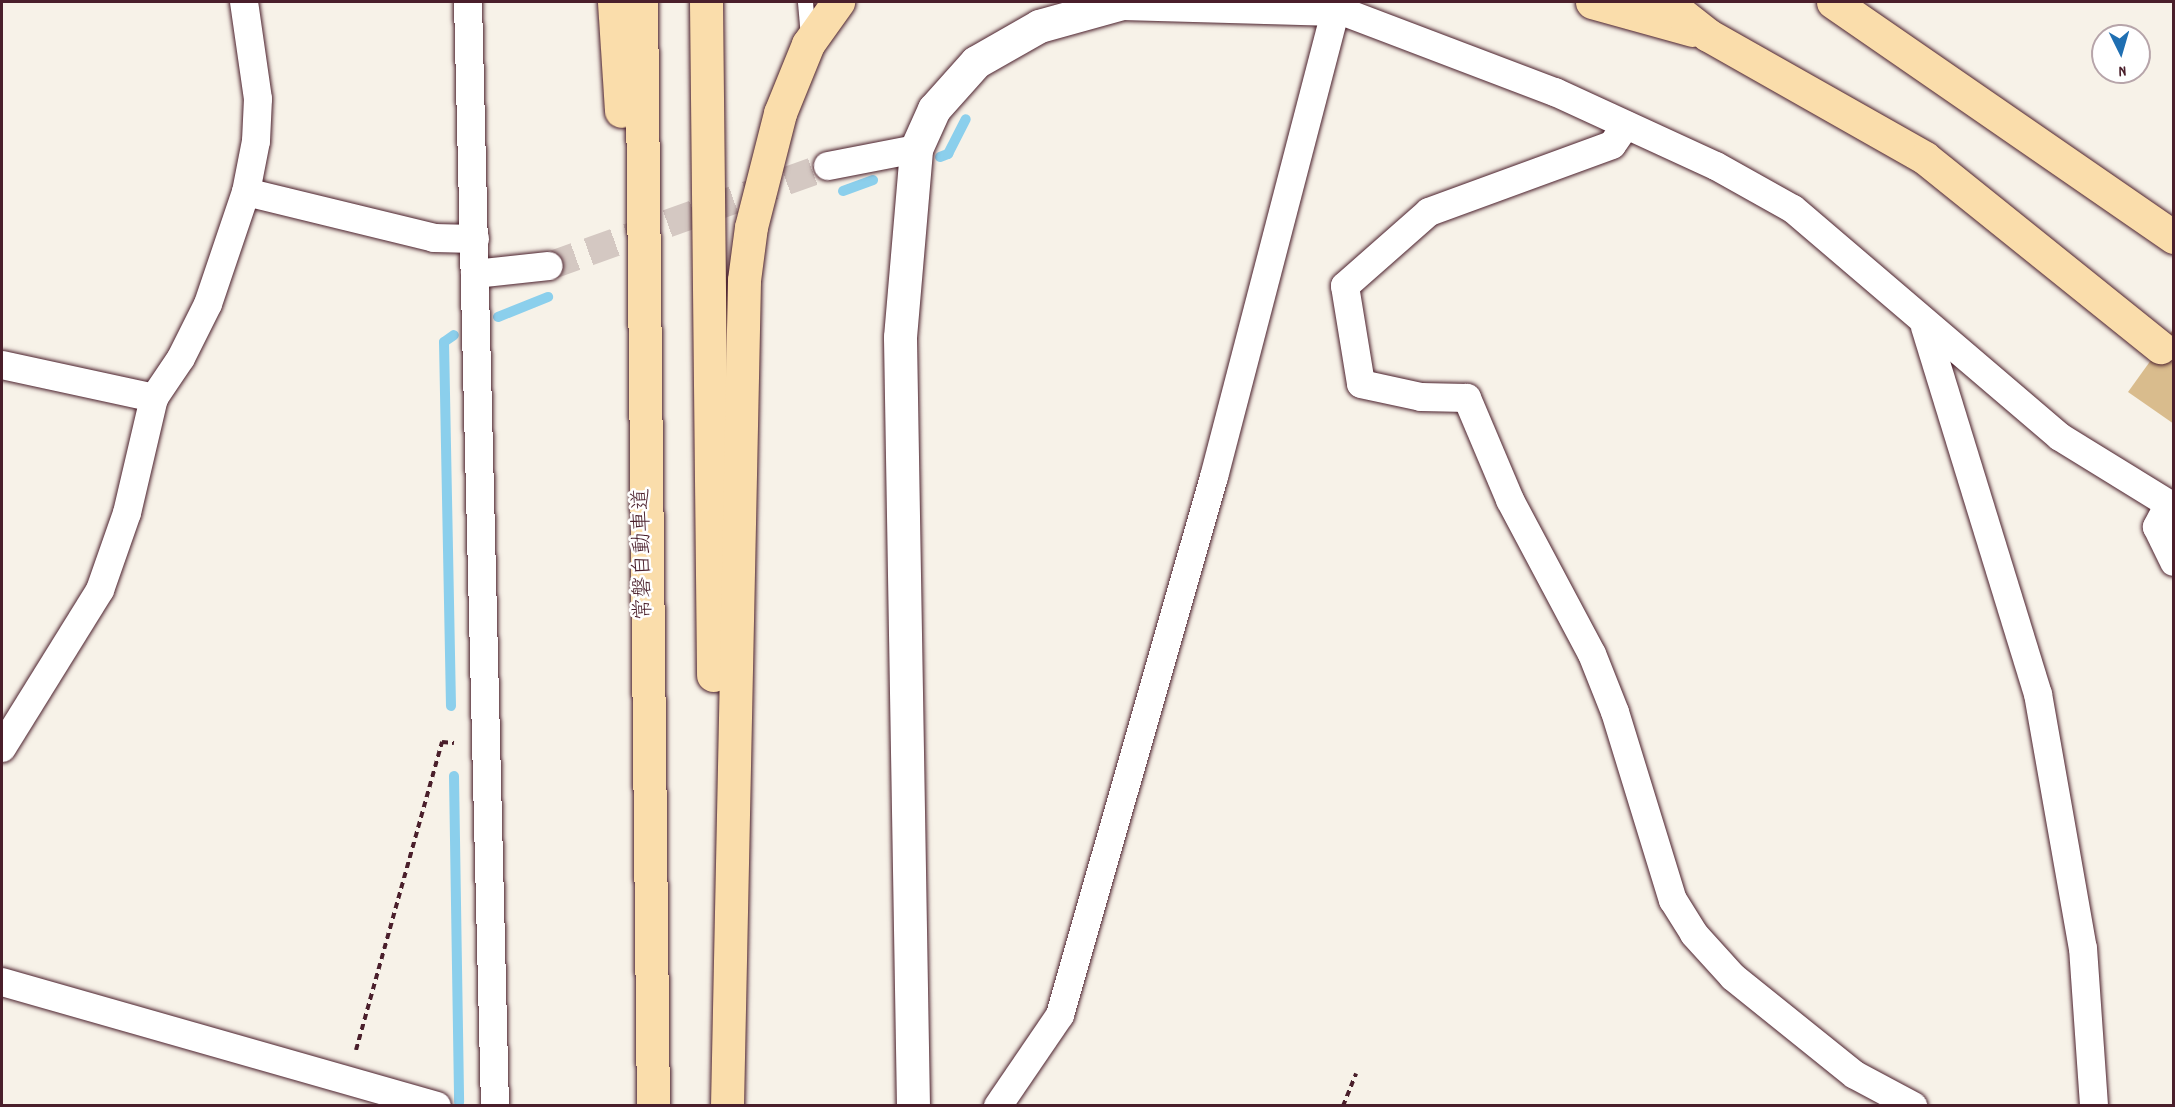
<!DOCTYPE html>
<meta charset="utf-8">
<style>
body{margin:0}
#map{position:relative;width:2175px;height:1107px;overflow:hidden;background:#f7f2e8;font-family:Dekko,"Klee One",sans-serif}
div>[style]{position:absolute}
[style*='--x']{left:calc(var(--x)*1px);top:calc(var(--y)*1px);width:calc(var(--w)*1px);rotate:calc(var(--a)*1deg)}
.stream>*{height:10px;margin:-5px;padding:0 5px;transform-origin:5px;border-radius:5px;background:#8bcfec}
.building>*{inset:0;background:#d9bc8d}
.street-tunnel>*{height:28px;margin-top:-14px;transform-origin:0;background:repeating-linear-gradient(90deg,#d4c8c2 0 28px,transparent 0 42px)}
.path>*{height:4px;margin-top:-2px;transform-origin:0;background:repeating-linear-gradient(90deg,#4a1f2b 0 6px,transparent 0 10.5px)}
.roads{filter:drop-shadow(0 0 2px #4a1f2b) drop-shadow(0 0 2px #4a1f2b)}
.lane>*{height:15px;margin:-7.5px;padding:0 7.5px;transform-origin:7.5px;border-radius:7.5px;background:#fff}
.street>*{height:28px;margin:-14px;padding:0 14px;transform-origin:14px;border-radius:14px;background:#fff}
.secondary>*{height:33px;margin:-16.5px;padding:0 16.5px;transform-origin:16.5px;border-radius:16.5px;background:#fff}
.highway>*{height:33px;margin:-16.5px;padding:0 16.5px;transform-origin:16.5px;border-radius:16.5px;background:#faddab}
span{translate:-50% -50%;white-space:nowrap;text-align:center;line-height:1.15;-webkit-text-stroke:5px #fff;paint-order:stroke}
.street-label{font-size:22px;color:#4a1f2b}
.frame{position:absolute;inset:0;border:3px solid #4a1f2b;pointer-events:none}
.north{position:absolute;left:2091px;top:24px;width:60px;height:60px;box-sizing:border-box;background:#fff;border:2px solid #b7a5aa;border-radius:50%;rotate:175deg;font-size:16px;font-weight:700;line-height:24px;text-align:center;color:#4a1f2b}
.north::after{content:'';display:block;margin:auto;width:21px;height:27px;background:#1f6fb2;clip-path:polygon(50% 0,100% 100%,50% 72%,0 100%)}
</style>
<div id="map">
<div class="stream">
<div style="--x:940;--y:157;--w:9;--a:-21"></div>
<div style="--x:948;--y:154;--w:39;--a:-63"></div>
<div style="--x:843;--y:191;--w:32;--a:-20"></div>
<div style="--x:498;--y:317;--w:54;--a:-21.8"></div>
<div style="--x:451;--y:706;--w:364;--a:-91.1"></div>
<div style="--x:444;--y:342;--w:12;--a:-35"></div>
<div style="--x:454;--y:776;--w:326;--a:89.1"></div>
</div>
<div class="building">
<div style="clip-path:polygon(2174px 328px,2174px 424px,2128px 392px)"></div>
</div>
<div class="street-tunnel">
<div style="--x:549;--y:266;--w:296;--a:-19.7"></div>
</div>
<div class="path">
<div style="--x:356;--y:1050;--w:320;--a:-74.4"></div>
<div style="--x:442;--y:742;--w:12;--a:5"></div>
<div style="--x:1343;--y:1106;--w:35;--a:-68"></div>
</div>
<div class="roads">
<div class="lane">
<div style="--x:805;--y:2;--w:36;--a:85"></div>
</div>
<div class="street">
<div style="--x:468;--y:2;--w:1104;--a:88.6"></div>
<div style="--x:1626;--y:125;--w:24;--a:125"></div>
<div style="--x:1612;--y:145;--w:195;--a:159.9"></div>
<div style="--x:1429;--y:212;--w:112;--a:138.6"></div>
<div style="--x:1345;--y:286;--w:99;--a:80.7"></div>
<div style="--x:1361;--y:384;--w:61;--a:12.2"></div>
<div style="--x:1421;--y:397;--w:46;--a:1.2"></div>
<div style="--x:1467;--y:398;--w:111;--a:67.1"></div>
<div style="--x:1510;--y:500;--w:174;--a:62"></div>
<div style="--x:1592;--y:654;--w:62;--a:68.4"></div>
<div style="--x:1615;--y:712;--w:197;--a:72.9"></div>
<div style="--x:1673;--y:900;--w:40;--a:58"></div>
<div style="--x:1694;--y:934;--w:58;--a:47.8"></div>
<div style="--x:1733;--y:977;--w:156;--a:38.8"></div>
<div style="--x:1855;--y:1075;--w:66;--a:28.1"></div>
<div style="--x:828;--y:166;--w:90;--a:-10.9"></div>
<div style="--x:246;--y:192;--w:194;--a:13.7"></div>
<div style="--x:434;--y:238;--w:41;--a:1.4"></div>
<div style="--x:475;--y:274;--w:74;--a:-6.2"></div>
<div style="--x:1925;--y:327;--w:384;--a:72.9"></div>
<div style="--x:2038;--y:694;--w:258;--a:80"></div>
<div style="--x:2083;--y:948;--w:158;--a:86"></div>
<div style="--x:2;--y:365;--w:156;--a:12.2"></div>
<div style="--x:154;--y:398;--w:48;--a:-56"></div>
<div style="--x:181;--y:358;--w:60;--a:-63.4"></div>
<div style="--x:208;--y:304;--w:118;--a:-71.3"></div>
<div style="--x:246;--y:192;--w:52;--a:-78.9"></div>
<div style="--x:256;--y:141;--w:42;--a:-87.3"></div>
<div style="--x:258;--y:99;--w:98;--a:-98.2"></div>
<div style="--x:2169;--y:504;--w:26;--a:118"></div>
<div style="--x:2157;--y:527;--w:39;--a:64"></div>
<div style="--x:2;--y:748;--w:186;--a:-58.2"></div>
<div style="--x:100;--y:590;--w:82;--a:-70.7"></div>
<div style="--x:127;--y:513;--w:118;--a:-76.8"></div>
<div style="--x:2;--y:982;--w:452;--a:15.9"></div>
<div style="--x:998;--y:1106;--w:110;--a:-55.7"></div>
<div style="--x:1060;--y:1015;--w:560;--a:-74.03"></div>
<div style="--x:1214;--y:477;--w:484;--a:-75.4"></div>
<div style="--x:1336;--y:9;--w:234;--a:20.8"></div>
<div style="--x:1555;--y:92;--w:177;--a:24.7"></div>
<div style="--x:1716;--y:166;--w:88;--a:29.2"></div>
<div style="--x:1793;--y:209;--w:351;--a:40.5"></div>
<div style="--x:2060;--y:437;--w:134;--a:31.6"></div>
</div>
<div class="secondary">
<div style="--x:913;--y:1106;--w:769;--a:-90.97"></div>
<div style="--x:900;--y:337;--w:189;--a:-85.1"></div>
<div style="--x:916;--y:149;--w:44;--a:-65.8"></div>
<div style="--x:934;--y:109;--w:63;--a:-48.2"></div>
<div style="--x:976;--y:62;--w:73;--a:-29.7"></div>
<div style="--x:1039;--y:26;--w:86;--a:-15.5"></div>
<div style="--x:1122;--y:3;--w:214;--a:1.6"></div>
<div style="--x:1336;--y:9;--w:7;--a:-74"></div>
</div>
<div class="highway">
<div style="--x:614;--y:2;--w:109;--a:86.3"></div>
<div style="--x:641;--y:2;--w:1104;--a:89.38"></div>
<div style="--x:706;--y:2;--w:673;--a:89.4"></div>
<div style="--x:1592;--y:2;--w:104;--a:15.6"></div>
<div style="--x:1666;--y:2;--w:53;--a:38.2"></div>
<div style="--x:1708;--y:35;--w:249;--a:29.5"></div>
<div style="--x:1925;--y:158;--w:302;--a:38.8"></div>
<div style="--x:1833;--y:2;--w:414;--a:34.6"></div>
<div style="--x:727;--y:1106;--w:826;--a:-88.82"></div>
<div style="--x:744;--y:280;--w:53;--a:-82.5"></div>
<div style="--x:751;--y:227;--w:118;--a:-75.7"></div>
<div style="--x:780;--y:113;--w:74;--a:-67.9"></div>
<div style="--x:808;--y:44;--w:52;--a:-54.5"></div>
</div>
</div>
<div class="street-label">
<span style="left:644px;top:554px;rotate:-91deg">常磐自動車道</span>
</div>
<div class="frame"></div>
<div class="north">N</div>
</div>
